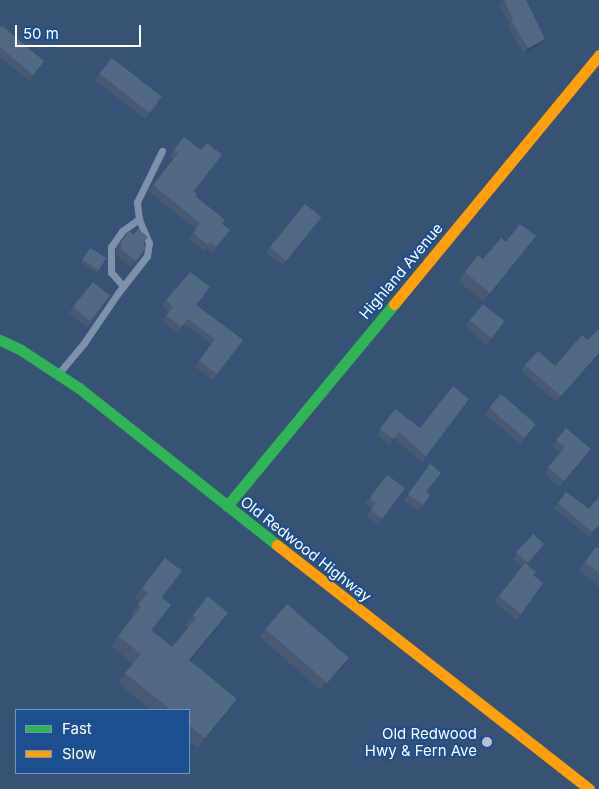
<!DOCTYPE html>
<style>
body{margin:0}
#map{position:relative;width:599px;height:789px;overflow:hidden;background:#365274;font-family:Inter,sans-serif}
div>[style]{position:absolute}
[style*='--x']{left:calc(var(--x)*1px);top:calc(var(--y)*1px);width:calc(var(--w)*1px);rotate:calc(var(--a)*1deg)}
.lane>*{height:7px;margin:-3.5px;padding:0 3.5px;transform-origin:3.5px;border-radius:3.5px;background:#7d92a8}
.fast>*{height:11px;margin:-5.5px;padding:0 5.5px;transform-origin:5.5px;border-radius:5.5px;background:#30b455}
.slow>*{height:11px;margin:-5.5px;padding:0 5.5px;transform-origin:5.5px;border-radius:5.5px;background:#ff9f0a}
.wall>*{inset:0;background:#475a72;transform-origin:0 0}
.shaded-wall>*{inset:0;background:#394a5c}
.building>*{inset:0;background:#526984;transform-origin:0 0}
.dots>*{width:14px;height:14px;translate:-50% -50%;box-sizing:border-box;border:2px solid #1b4f8f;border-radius:50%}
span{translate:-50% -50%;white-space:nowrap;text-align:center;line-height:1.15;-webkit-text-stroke:4px #1b4f8f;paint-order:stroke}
.street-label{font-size:15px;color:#fff}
.poi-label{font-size:15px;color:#fff}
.right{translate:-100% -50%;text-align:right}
.legend{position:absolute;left:15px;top:709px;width:175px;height:65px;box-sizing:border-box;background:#1b4f8f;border:1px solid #7695bc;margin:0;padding:6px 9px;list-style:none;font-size:15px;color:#fff}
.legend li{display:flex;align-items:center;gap:10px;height:25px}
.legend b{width:25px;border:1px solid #7695bc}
.scale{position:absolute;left:15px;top:25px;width:126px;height:22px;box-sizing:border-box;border:2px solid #fff;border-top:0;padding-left:6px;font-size:15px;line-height:18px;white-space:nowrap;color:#fff;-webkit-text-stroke:4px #1b4f8f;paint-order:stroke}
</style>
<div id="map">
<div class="lane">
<div style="--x:123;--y:286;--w:18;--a:-131"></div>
<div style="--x:111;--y:272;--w:25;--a:-90"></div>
<div style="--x:111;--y:247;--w:19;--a:-55"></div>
<div style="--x:122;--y:231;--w:21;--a:-35"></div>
<div style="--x:59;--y:373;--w:39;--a:-50"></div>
<div style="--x:84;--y:343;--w:60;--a:-55.8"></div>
<div style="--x:118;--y:293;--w:47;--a:-51.9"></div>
<div style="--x:147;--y:256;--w:13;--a:-81"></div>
<div style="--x:149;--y:243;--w:26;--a:-113"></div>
<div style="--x:139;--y:219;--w:17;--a:-97"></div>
<div style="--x:137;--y:202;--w:57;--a:-63.9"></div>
</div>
<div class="fast">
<div style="--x:0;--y:340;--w:23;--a:25"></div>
<div style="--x:21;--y:350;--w:69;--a:33.2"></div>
<div style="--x:79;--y:388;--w:253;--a:38.4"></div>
<div style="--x:227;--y:506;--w:262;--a:-50.4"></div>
</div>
<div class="slow">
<div style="--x:394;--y:304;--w:323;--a:-50.5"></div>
<div style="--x:277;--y:545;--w:396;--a:38"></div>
</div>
<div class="wall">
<div style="clip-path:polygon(503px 0,526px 0,545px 39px,541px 45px,524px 54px,507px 26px,509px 24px,499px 5px)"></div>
<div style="clip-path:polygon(0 28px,44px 61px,29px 81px,0 57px)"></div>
<div style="clip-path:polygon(112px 58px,158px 103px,145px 119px,95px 80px)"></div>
<div style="clip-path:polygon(174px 150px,201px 150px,222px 155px,194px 192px,195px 196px,222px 224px,230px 230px,212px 253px,206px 248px,204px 251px,189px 239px,196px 229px,148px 191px,174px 159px,170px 156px)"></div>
<div style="left:305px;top:204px;width:21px;height:62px;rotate:39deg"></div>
<div style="clip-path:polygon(129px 231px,144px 243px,142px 254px,131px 267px,116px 255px,116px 249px)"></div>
<div style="clip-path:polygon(536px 236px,484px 302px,458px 281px,465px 272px,483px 259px,506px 242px)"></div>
<div style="left:90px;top:248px;width:19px;height:17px;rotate:32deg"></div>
<div style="clip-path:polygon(210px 287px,196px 305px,243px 340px,213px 380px,195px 367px,211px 344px,184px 324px,177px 333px,162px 321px,169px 312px,162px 306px,166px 300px)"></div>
<div style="clip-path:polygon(110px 296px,87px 328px,69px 313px,73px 307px)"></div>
<div style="clip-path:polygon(469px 320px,501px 328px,486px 345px,465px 326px)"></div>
<div style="clip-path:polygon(599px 329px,599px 354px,556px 402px,521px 371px,525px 365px,555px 366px,588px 340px)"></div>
<div style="clip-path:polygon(469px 399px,422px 462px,394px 438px,390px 445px,376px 435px,395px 409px,420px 428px)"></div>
<div style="clip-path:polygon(489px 408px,536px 424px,520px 444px,485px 414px)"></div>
<div style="clip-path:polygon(556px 440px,587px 455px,560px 487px,544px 474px,560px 453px,552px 446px)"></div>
<div style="clip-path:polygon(430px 464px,427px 492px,430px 495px,418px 511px,404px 500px)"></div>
<div style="clip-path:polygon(387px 475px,405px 488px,378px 525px,366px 516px,372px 509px,365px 504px)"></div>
<div style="clip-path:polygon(566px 492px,589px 509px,599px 497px,599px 525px,589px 537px,554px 508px)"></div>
<div style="clip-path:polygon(599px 549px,599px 587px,579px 571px,585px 562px)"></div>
<div style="clip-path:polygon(540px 550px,528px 565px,534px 576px,543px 583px,517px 620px,494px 602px,522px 567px,513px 559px,517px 553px)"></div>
<div style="clip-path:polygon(175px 581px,162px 598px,164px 615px,152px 630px,172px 647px,189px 628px,185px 625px,193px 615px,228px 613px,221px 623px,190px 661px,230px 709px,198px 748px,189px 741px,189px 710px,151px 710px,118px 683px,133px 664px,111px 646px,133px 616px,131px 615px,140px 602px,135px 598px,142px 588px)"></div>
<div style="clip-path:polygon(266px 629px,349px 658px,343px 667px,320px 690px,260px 637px)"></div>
</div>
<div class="shaded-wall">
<div style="clip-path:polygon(545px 39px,541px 45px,524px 54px,528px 48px)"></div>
<div style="clip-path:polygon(536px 236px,529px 245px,484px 302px,490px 293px)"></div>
<div style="clip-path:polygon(505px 322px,501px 328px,486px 345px,491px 339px)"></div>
<div style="clip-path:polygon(599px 353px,599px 354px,556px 402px,561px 396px)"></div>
<div style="clip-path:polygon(591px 449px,587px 455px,560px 487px,564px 481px)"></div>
<div style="clip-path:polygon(228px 613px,221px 623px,182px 671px,189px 660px)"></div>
<div style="clip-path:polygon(349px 658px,343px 667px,320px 690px,327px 681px)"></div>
<div style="clip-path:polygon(237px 699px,230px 709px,198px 748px,205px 738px)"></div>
</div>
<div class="building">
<div style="clip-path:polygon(504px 0,526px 0,545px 39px,528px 48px,511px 20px,513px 19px)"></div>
<div style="clip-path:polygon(2px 26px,44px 61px,33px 75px,0 47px,0 28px)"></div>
<div style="left:112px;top:58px;width:63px;height:20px;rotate:38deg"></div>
<div style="clip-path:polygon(184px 137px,201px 150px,207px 143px,222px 155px,193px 191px,197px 194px,195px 196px,225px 220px,222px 224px,230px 230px,216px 247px,210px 242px,208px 245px,193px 233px,200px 223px,153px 185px,178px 153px,174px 150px)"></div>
<div style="left:305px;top:204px;width:21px;height:56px;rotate:39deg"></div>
<div style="clip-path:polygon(520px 224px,536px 236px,490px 293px,465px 272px,478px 255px,483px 259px,501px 238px,506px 242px)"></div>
<div style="clip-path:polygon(138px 229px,148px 237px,143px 243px,146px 248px,136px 261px,121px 249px,121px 243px,129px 231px,133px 235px)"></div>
<div style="left:90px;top:248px;width:19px;height:14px;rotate:32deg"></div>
<div style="clip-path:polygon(190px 272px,210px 287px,196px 305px,243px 340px,217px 374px,199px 361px,215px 339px,188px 319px,181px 327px,166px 315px,173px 307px,166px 300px)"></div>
<div style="left:93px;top:282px;width:22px;height:32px;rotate:39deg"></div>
<div style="left:483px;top:304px;width:28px;height:21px;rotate:39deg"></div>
<div style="clip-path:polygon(598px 329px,599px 329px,599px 353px,561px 396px,525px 365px,538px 351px,555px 366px,582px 335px,588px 340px)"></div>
<div style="clip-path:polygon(453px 386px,469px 399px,426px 456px,399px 432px,394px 439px,380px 429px,395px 409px,420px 428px)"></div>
<div style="left:501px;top:394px;width:46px;height:18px;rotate:41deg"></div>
<div style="clip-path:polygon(566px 428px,591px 449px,564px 481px,548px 467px,565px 447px,556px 440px)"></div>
<div style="clip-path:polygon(430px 464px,441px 473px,426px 492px,430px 495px,423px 505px,408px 494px)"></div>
<div style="clip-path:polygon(387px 475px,405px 488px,382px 519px,371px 510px,376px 503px,370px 498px)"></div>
<div style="clip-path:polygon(566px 492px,589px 509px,599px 497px,599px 524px,592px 532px,558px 503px)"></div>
<div style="left:533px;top:534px;width:15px;height:25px;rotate:42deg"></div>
<div style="clip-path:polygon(596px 547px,599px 549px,599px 573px,585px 562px)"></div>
<div style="clip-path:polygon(165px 558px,182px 571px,161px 597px,171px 605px,151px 630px,172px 647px,196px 618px,193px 615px,208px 596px,228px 613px,189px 660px,237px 699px,205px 738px,189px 725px,189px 710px,171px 710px,125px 673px,141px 654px,118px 636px,141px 607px,138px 605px,148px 593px,142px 588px)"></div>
<div style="clip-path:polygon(525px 563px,536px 572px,533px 575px,543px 583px,521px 614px,499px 596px)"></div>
<div style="left:287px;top:604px;width:82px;height:33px;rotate:41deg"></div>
</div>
<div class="dots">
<div style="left:487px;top:742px;background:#b9c2ce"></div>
</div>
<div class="street-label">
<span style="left:401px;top:271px;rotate:-50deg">Highland Avenue</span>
<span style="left:306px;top:549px;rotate:38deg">Old Redwood Highway</span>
</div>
<div class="poi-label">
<span class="right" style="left:477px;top:742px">Old Redwood<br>Hwy &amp; Fern Ave</span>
</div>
<ul class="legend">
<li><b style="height:6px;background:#30b455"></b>Fast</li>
<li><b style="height:6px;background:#ff9f0a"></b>Slow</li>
</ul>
<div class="scale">50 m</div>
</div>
